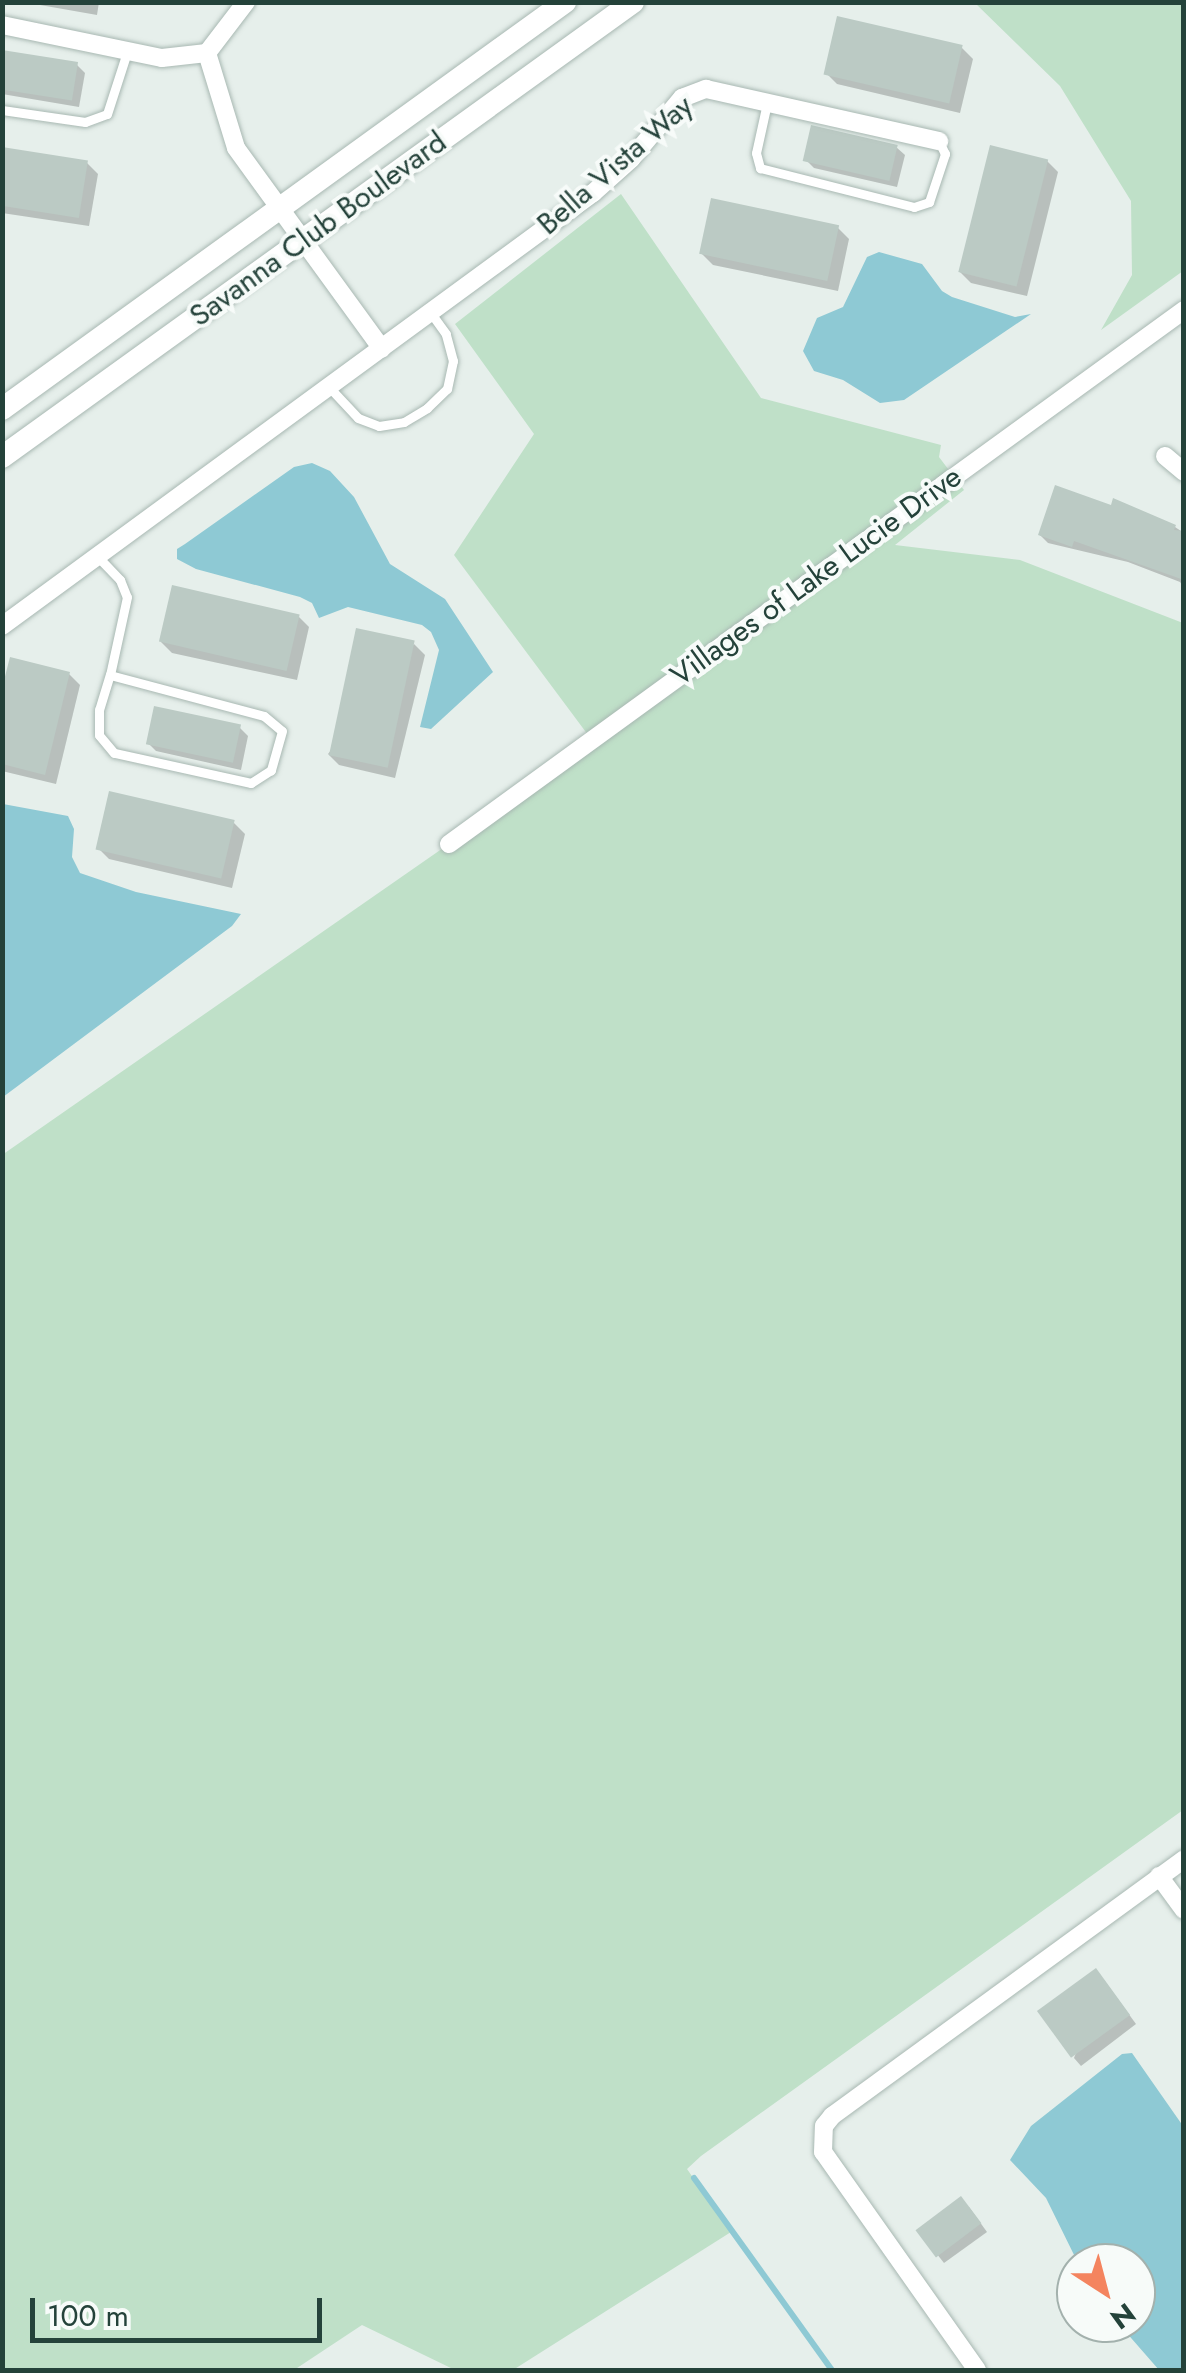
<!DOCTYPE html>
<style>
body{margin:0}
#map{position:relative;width:1186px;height:2373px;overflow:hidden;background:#e6efeb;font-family:Jost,sans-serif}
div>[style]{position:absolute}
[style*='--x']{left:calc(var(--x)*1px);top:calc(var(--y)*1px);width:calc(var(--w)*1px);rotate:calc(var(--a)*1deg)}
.green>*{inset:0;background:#bfe0c8}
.water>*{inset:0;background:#8ec9d4}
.shadow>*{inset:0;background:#0003}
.stream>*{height:6px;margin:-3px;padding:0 3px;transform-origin:3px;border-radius:3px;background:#8ec9d4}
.building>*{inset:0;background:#bbcac4;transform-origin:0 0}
.roads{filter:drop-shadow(0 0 2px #a8b8b2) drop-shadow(0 0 2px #a8b8b2)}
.lane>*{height:9px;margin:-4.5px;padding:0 4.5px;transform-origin:4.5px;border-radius:4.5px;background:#fff}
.street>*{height:18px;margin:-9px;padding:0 9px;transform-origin:9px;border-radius:9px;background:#fff}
.secondary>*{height:22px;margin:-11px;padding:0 11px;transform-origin:11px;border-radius:11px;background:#fff}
span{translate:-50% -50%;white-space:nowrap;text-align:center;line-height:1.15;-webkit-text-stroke:8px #f7fbf9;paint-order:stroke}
.street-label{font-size:30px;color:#24423a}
.frame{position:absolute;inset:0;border:5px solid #24423a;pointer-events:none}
.north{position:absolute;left:1056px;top:2243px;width:100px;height:100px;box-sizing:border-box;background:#f7fbf9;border:2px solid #a3b1ad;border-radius:50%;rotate:144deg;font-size:28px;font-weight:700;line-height:40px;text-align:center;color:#24423a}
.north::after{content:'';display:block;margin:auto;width:35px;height:45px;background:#f4845f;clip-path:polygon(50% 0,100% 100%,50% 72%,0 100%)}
.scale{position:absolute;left:30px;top:2298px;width:292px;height:45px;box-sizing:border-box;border:5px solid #24423a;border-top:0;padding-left:12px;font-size:30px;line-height:35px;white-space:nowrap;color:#24423a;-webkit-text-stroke:8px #f7fbf9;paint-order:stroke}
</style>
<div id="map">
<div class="green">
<div style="clip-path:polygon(975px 3px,1183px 3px,1183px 271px,1101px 330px,1132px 275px,1131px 201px,1060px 86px)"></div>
<div style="clip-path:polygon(621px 194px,761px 398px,941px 445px,939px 457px,964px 490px,895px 545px,1020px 560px,1183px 623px,1183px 1810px,701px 2156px,687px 2169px,731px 2232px,513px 2370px,455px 2370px,362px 2325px,294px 2370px,3px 2370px,2px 1155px,594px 743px,454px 555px,534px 434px,455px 324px)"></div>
</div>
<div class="water">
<div style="clip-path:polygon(879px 252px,922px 264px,942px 291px,952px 297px,1015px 317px,1031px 314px,904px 400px,880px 403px,843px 380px,814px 371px,803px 351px,817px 318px,843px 307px,867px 257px)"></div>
<div style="clip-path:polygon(312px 463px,330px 471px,354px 497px,390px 564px,445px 599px,493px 672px,431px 729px,420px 727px,439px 650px,431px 632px,422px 625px,348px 607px,319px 618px,312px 603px,300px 597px,196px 569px,177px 559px,177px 549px,185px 544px,294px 467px)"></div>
<div style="clip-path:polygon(3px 804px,68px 816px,74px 829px,72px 857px,80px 873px,136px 892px,241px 914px,232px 926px,3px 1097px)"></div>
<div style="clip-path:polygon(1132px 2053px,1183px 2126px,1183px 2370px,1159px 2370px,1118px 2323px,1136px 2323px,1136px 2263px,1078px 2263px,1046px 2198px,1010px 2160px,1031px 2126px,1122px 2054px)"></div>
</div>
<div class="shadow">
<div style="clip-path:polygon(23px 2px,99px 2px,97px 15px)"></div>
<div style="clip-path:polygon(962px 48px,973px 59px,960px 113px,837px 84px,826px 73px)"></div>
<div style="clip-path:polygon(2px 53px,77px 65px,85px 73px,79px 107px,2px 94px)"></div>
<div style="clip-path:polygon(896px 147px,905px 155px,897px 187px,814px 168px,806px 160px)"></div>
<div style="clip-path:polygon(2px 150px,87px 163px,98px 174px,89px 226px,2px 213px)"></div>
<div style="clip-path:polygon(1047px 161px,1058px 172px,1027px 296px,971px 283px,960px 272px)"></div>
<div style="clip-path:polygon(838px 228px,849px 239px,838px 291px,713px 265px,702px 254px)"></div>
<div style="clip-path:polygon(1175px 527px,1184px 533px,1184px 588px,1180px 582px,1128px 562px,1048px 543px,1040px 535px)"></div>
<div style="clip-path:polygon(298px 616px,309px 627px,297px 680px,172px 653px,161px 642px)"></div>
<div style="clip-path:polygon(414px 644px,425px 655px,395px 778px,339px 765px,328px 754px)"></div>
<div style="clip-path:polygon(69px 674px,80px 685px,56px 784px,2px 771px,2px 698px)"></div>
<div style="clip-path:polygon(240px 728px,248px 736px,241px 770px,156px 751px,148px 743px)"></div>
<div style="clip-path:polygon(234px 823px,245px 834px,232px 888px,109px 859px,98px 848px)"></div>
<div style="clip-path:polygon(1104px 1980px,1136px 2024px,1081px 2066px,1074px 2058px)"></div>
<div style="clip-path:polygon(969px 2207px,987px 2232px,944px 2263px,918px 2230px)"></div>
</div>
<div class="stream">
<div style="--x:694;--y:2178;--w:236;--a:54.3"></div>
</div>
<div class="building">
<div style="left:837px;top:16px;width:129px;height:60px;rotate:13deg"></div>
<div style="left:2px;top:50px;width:77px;height:39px;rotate:9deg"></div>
<div style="left:811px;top:125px;width:89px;height:37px;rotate:13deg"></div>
<div style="left:990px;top:145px;width:60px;height:131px;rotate:14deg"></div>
<div style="left:2px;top:147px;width:87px;height:58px;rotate:9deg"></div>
<div style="left:711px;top:198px;width:131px;height:57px;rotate:12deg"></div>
<div style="clip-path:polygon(1055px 485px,1111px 505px,1113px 498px,1176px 525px,1174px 530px,1184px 531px,1184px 580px,1074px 541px,1072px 547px,1038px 535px)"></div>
<div style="left:172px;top:585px;width:131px;height:58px;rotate:13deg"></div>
<div style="left:356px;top:628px;width:60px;height:130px;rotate:12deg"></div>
<div style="clip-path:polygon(10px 657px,70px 672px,45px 775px,2px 764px,2px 688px)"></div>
<div style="left:154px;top:706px;width:89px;height:39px;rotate:12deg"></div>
<div style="left:109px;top:791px;width:129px;height:60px;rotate:13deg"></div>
<div style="left:1096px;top:1968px;width:58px;height:73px;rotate:54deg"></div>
<div style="left:961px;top:2196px;width:34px;height:57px;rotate:53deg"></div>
</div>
<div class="roads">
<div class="lane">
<div style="--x:767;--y:103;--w:51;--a:102.4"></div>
<div style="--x:756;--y:153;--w:16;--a:75"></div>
<div style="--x:760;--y:168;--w:159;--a:14.2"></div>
<div style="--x:914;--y:207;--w:16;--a:-18"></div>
<div style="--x:929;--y:202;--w:51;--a:-71.6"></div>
<div style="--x:945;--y:154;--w:14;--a:-115"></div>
<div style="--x:2;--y:110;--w:84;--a:8.2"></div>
<div style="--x:85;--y:122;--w:23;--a:-20"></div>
<div style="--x:107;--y:114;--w:65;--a:-72.1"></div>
<div style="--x:329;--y:387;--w:42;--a:46.9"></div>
<div style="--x:358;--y:418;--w:22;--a:21"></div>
<div style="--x:379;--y:426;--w:25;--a:-9"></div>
<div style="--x:404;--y:422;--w:27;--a:-31"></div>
<div style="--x:427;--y:408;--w:28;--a:-44"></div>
<div style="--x:447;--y:389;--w:29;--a:-78"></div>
<div style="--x:453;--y:361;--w:28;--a:-105"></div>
<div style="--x:446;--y:334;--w:26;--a:-126"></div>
<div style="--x:98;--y:557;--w:32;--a:46"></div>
<div style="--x:120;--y:580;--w:18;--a:68"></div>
<div style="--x:127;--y:597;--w:80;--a:102.3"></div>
<div style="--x:110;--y:675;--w:159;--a:14.9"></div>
<div style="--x:264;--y:716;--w:23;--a:40"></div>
<div style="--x:282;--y:731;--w:41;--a:105.8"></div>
<div style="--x:271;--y:770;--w:24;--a:147"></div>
<div style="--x:251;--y:783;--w:140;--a:-167.6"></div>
<div style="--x:114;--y:753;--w:23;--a:-130"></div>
<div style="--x:99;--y:735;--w:25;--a:-90"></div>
<div style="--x:99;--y:710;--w:37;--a:-73"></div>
</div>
<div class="street">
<div style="--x:2;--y:25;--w:163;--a:11.7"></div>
<div style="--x:162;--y:58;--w:45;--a:-6.3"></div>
<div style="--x:207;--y:53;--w:64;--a:-52.6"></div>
<div style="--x:207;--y:53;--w:99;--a:73"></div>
<div style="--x:236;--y:148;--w:248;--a:54"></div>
<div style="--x:1165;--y:456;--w:25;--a:40"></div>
<div style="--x:2;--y:626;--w:733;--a:-36.23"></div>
<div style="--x:593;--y:193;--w:51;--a:-41.8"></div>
<div style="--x:631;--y:159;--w:80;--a:-50.1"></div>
<div style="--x:682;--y:98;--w:26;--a:-21"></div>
<div style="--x:706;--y:89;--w:239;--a:12.6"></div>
<div style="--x:449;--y:844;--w:909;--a:-36"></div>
<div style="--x:1159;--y:1876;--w:42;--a:53.7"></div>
<div style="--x:977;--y:2370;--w:267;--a:-125.2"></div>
<div style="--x:823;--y:2152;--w:26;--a:-88"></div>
<div style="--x:824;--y:2126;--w:13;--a:-51"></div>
<div style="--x:832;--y:2116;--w:436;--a:-36.1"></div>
</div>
<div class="secondary">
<div style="--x:2;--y:409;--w:695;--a:-35.86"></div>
<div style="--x:2;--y:457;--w:778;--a:-35.79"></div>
</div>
</div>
<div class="street-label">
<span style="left:615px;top:165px;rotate:-41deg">Bella Vista Way</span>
<span style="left:318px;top:229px;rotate:-36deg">Savanna Club Boulevard</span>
<span style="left:816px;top:576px;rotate:-36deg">Villages of Lake Lucie Drive</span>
</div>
<div class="frame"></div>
<div class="north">N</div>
<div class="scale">100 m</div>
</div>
